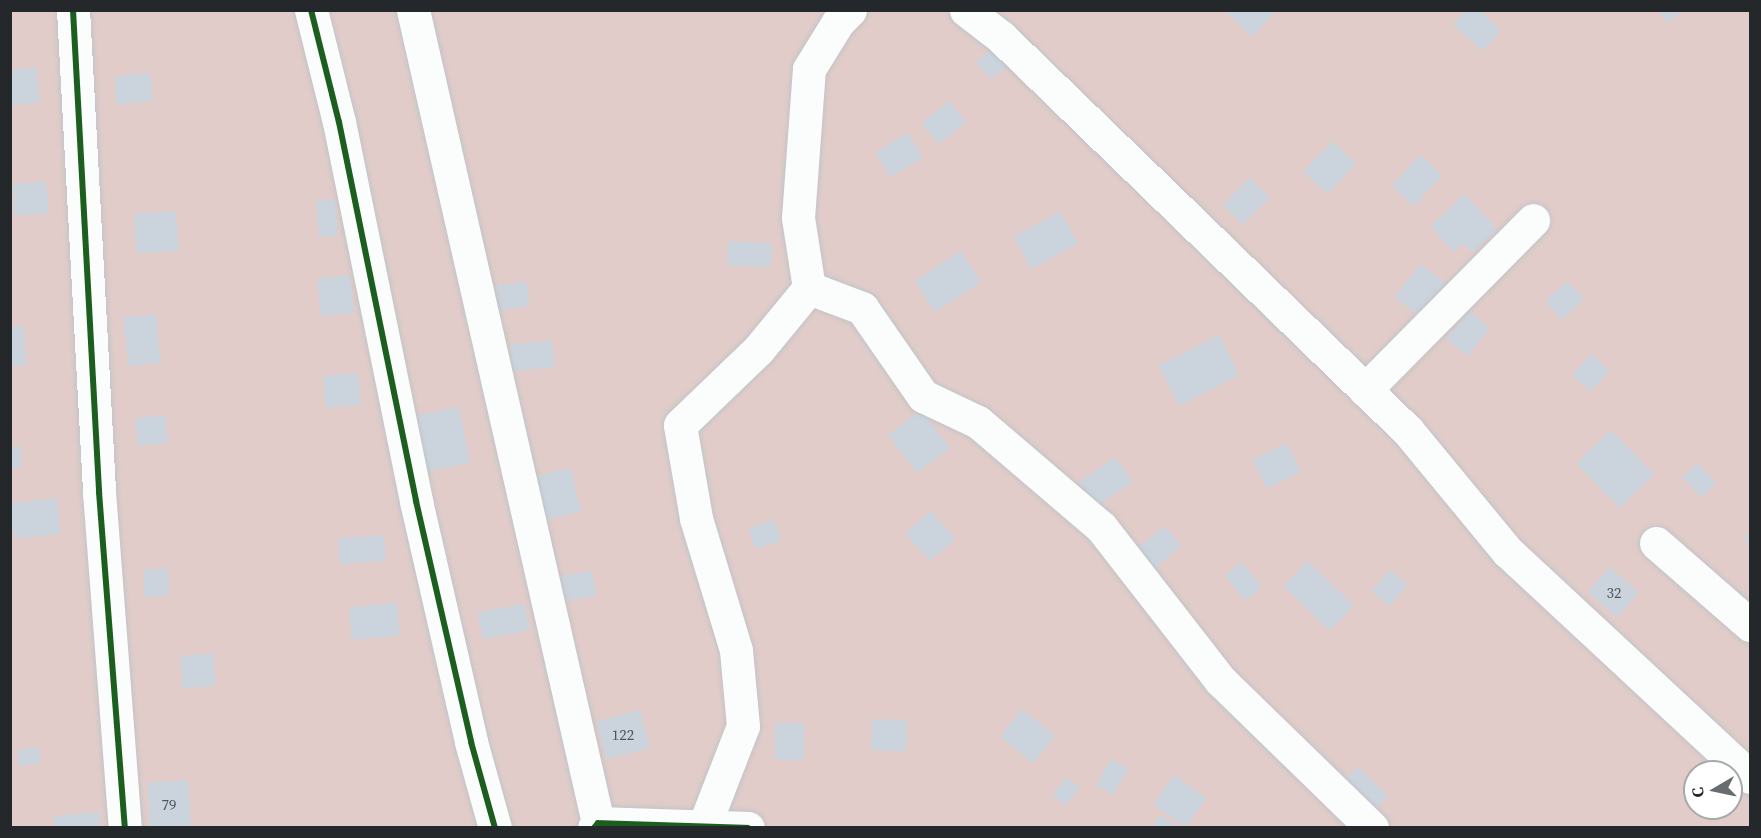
<!DOCTYPE html>
<meta charset="utf-8">
<style>
body{margin:0}
#map{position:relative;width:1761px;height:838px;overflow:hidden;background:#e6e9ee;font-family:"Source Serif 4",serif}
div>[style]{position:absolute}
[style*='--x']{left:calc(var(--x)*1px);top:calc(var(--y)*1px);width:calc(var(--w)*1px);rotate:calc(var(--a)*1deg)}
.green>*{inset:0;background:#e1ccc9}
.building>*{inset:0;background:#cbd4dd;transform-origin:0 0}
.roads{filter:drop-shadow(0 0 2px #c1c4c8) drop-shadow(0 0 2px #c1c4c8)}
.minor>*{height:33px;margin:-16.5px;padding:0 16.5px;transform-origin:16.5px;border-radius:16.5px;background:#fbfcfc}
.cycleway>*{height:6px;margin:-3px;padding:0 3px;transform-origin:3px;border-radius:3px;background:#1b5e20}
span{translate:-50% -50%;white-space:nowrap;text-align:center;line-height:1.15;-webkit-text-stroke:4.5px #fff;paint-order:stroke}
.number-label{font-size:15px;color:#505559}
.number-label span{-webkit-text-stroke-width:0}
.frame{position:absolute;inset:0;border:12px solid #25282b;pointer-events:none}
.north{position:absolute;left:1683px;top:760px;width:60px;height:60px;box-sizing:border-box;background:#fff;border:2px solid #a8a9aa;border-radius:50%;rotate:261deg;font-size:16px;font-weight:700;line-height:24px;text-align:center;color:#25282b}
.north::after{content:'';display:block;margin:auto;width:21px;height:27px;background:#696c6f;clip-path:polygon(50% 0,100% 100%,50% 72%,0 100%)}
</style>
<div id="map">
<div class="green">
<div style="clip-path:polygon(evenodd,10px 11px,1750px 11px,1750px 827px,11px 827px,10px 11px,1695px 772px,1731px 772px,1731px 808px,1695px 808px,1695px 772px)"></div>
</div>
<div class="building">
<div style="clip-path:polygon(1224px 10px,1276px 10px,1252px 37px)"></div>
<div style="clip-path:polygon(1465px 10px,1479px 10px,1501px 31px,1483px 51px,1453px 24px)"></div>
<div style="clip-path:polygon(1658px 10px,1683px 10px,1668px 23px)"></div>
<div style="left:993px;top:48px;width:23px;height:22px;rotate:49deg"></div>
<div style="clip-path:polygon(36px 67px,40px 102px,10px 105px,10px 70px)"></div>
<div style="left:150px;top:73px;width:28px;height:36px;rotate:84deg"></div>
<div style="left:949px;top:101px;width:27px;height:35px;rotate:51deg"></div>
<div style="left:908px;top:133px;width:29px;height:38px;rotate:59deg"></div>
<div style="left:1332px;top:141px;width:33px;height:42px;rotate:43deg"></div>
<div style="left:1421px;top:155px;width:30px;height:42px;rotate:44deg"></div>
<div style="left:1250px;top:178px;width:28px;height:38px;rotate:45deg"></div>
<div style="left:46px;top:181px;width:32px;height:34px;rotate:85deg"></div>
<div style="clip-path:polygon(1465px 194px,1497px 229px,1472px 252px,1463px 243px,1454px 252px,1431px 226px)"></div>
<div style="left:335px;top:199px;width:37px;height:19px;rotate:85deg"></div>
<div style="left:176px;top:211px;width:40px;height:42px;rotate:86deg"></div>
<div style="left:1060px;top:211px;width:37px;height:53px;rotate:61deg"></div>
<div style="left:728px;top:241px;width:44px;height:24px;rotate:3deg"></div>
<div style="left:961px;top:251px;width:37px;height:55px;rotate:57deg"></div>
<div style="left:1421px;top:264px;width:32px;height:42px;rotate:39deg"></div>
<div style="left:350px;top:275px;width:38px;height:33px;rotate:84deg"></div>
<div style="left:526px;top:281px;width:25px;height:31px;rotate:81deg"></div>
<div style="left:1567px;top:281px;width:25px;height:30px;rotate:47deg"></div>
<div style="left:1469px;top:311px;width:27px;height:36px;rotate:39deg"></div>
<div style="left:156px;top:314px;width:49px;height:33px;rotate:84deg"></div>
<div style="clip-path:polygon(23px 326px,27px 365px,10px 366px,10px 327px)"></div>
<div style="left:1219px;top:335px;width:45px;height:68px;rotate:63deg"></div>
<div style="left:552px;top:340px;width:27px;height:42px;rotate:84deg"></div>
<div style="left:1591px;top:354px;width:25px;height:28px;rotate:42deg"></div>
<div style="left:358px;top:373px;width:32px;height:35px;rotate:85deg"></div>
<div style="left:459px;top:407px;width:57px;height:43px;rotate:79deg"></div>
<div style="left:921px;top:410px;width:48px;height:41px;rotate:53deg"></div>
<div style="left:165px;top:415px;width:28px;height:30px;rotate:84deg"></div>
<div style="left:1611px;top:430px;width:62px;height:48px;rotate:46deg"></div>
<div style="left:1287px;top:443px;width:32px;height:38px;rotate:64deg"></div>
<div style="clip-path:polygon(20px 446px,22px 467px,10px 469px,10px 447px)"></div>
<div style="left:1116px;top:457px;width:30px;height:45px;rotate:56deg"></div>
<div style="left:1698px;top:463px;width:27px;height:21px;rotate:48deg"></div>
<div style="left:571px;top:468px;width:45px;height:40px;rotate:77deg"></div>
<div style="left:57px;top:498px;width:36px;height:47px;rotate:84deg"></div>
<div style="left:931px;top:511px;width:37px;height:34px;rotate:49deg"></div>
<div style="left:775px;top:520px;width:22px;height:27px;rotate:74deg"></div>
<div style="left:1165px;top:526px;width:26px;height:36px;rotate:51deg"></div>
<div style="clip-path:polygon(1750px 531px,1750px 546px,1743px 539px)"></div>
<div style="left:384px;top:535px;width:26px;height:46px;rotate:86deg"></div>
<div style="left:1308px;top:561px;width:64px;height:35px;rotate:44deg"></div>
<div style="left:1242px;top:562px;width:32px;height:22px;rotate:51deg"></div>
<div style="left:1610px;top:567px;width:39px;height:33px;rotate:42deg"></div>
<div style="left:168px;top:568px;width:27px;height:25px;rotate:86deg"></div>
<div style="left:1390px;top:570px;width:23px;height:28px;rotate:41deg"></div>
<div style="left:592px;top:571px;width:25px;height:35px;rotate:81deg"></div>
<div style="left:397px;top:603px;width:33px;height:48px;rotate:85deg"></div>
<div style="left:525px;top:604px;width:27px;height:48px;rotate:80deg"></div>
<div style="left:213px;top:653px;width:33px;height:33px;rotate:85deg"></div>
<div style="left:1022px;top:709px;width:43px;height:35px;rotate:39deg"></div>
<div style="left:640px;top:710px;width:39px;height:45px;rotate:75deg"></div>
<div style="left:872px;top:719px;width:35px;height:31px;rotate:2deg"></div>
<div style="left:775px;top:723px;width:29px;height:37px"></div>
<div style="left:39px;top:747px;width:16px;height:22px;rotate:83deg"></div>
<div style="left:1111px;top:759px;width:20px;height:30px;rotate:30deg"></div>
<div style="left:1358px;top:767px;width:42px;height:28px;rotate:44deg"></div>
<div style="left:1174px;top:775px;width:40px;height:36px;rotate:35deg"></div>
<div style="left:1066px;top:777px;width:17px;height:23px;rotate:36deg"></div>
<div style="left:188px;top:780px;width:48px;height:41px;rotate:86deg"></div>
<div style="clip-path:polygon(99px 812px,100px 828px,55px 828px,54px 816px)"></div>
<div style="clip-path:polygon(1159px 815px,1181px 828px,1152px 828px)"></div>
</div>
<div class="roads">
<div class="minor">
<div style="--x:73;--y:10;--w:483;--a:86.9"></div>
<div style="--x:99;--y:492;--w:337;--a:85.6"></div>
<div style="--x:311;--y:10;--w:115;--a:76"></div>
<div style="--x:339;--y:122;--w:387;--a:78.5"></div>
<div style="--x:416;--y:501;--w:247;--a:77.1"></div>
<div style="--x:471;--y:742;--w:89;--a:74.4"></div>
<div style="--x:413;--y:10;--w:834;--a:77.18"></div>
<div style="--x:966;--y:10;--w:44;--a:37.6"></div>
<div style="--x:1001;--y:37;--w:566;--a:44.07"></div>
<div style="--x:1408;--y:431;--w:156;--a:50.5"></div>
<div style="--x:1507;--y:551;--w:332;--a:42.9"></div>
<div style="--x:809;--y:288;--w:57;--a:20.7"></div>
<div style="--x:862;--y:308;--w:107;--a:55.3"></div>
<div style="--x:923;--y:396;--w:61;--a:25.3"></div>
<div style="--x:978;--y:422;--w:162;--a:40.5"></div>
<div style="--x:1101;--y:527;--w:194;--a:52.1"></div>
<div style="--x:1220;--y:680;--w:212;--a:44.2"></div>
<div style="--x:1365;--y:390;--w:239;--a:-45.3"></div>
<div style="--x:1656;--y:543;--w:125;--a:41.1"></div>
<div style="--x:704;--y:826;--w:107;--a:-68.7"></div>
<div style="--x:743;--y:726;--w:76;--a:-95.3"></div>
<div style="--x:736;--y:650;--w:138;--a:-106.9"></div>
<div style="--x:696;--y:518;--w:94;--a:-99.8"></div>
<div style="--x:680;--y:425;--w:108;--a:-43.9"></div>
<div style="--x:758;--y:350;--w:80;--a:-50.6"></div>
<div style="--x:809;--y:288;--w:71;--a:-98.9"></div>
<div style="--x:798;--y:218;--w:149;--a:-85.8"></div>
<div style="--x:809;--y:69;--w:55;--a:-58.3"></div>
<div style="--x:838;--y:22;--w:17;--a:-45"></div>
<div style="--x:594;--y:828;--w:6;--a:-51"></div>
<div style="--x:598;--y:823;--w:150;--a:1.9"></div>
</div>
</div>
<div class="cycleway">
<div style="--x:73;--y:10;--w:483;--a:86.9"></div>
<div style="--x:99;--y:492;--w:337;--a:85.6"></div>
<div style="--x:311;--y:10;--w:115;--a:76"></div>
<div style="--x:339;--y:122;--w:387;--a:78.5"></div>
<div style="--x:416;--y:501;--w:247;--a:77.1"></div>
<div style="--x:471;--y:742;--w:89;--a:74.4"></div>
<div style="--x:594;--y:828;--w:6;--a:-51"></div>
<div style="--x:598;--y:823;--w:150;--a:1.9"></div>
</div>
<div class="number-label">
<span style="left:1614px;top:593px">32</span>
<span style="left:623px;top:735px">122</span>
<span style="left:169px;top:805px">79</span>
</div>
<div class="frame"></div>
<div class="north">С</div>
</div>
